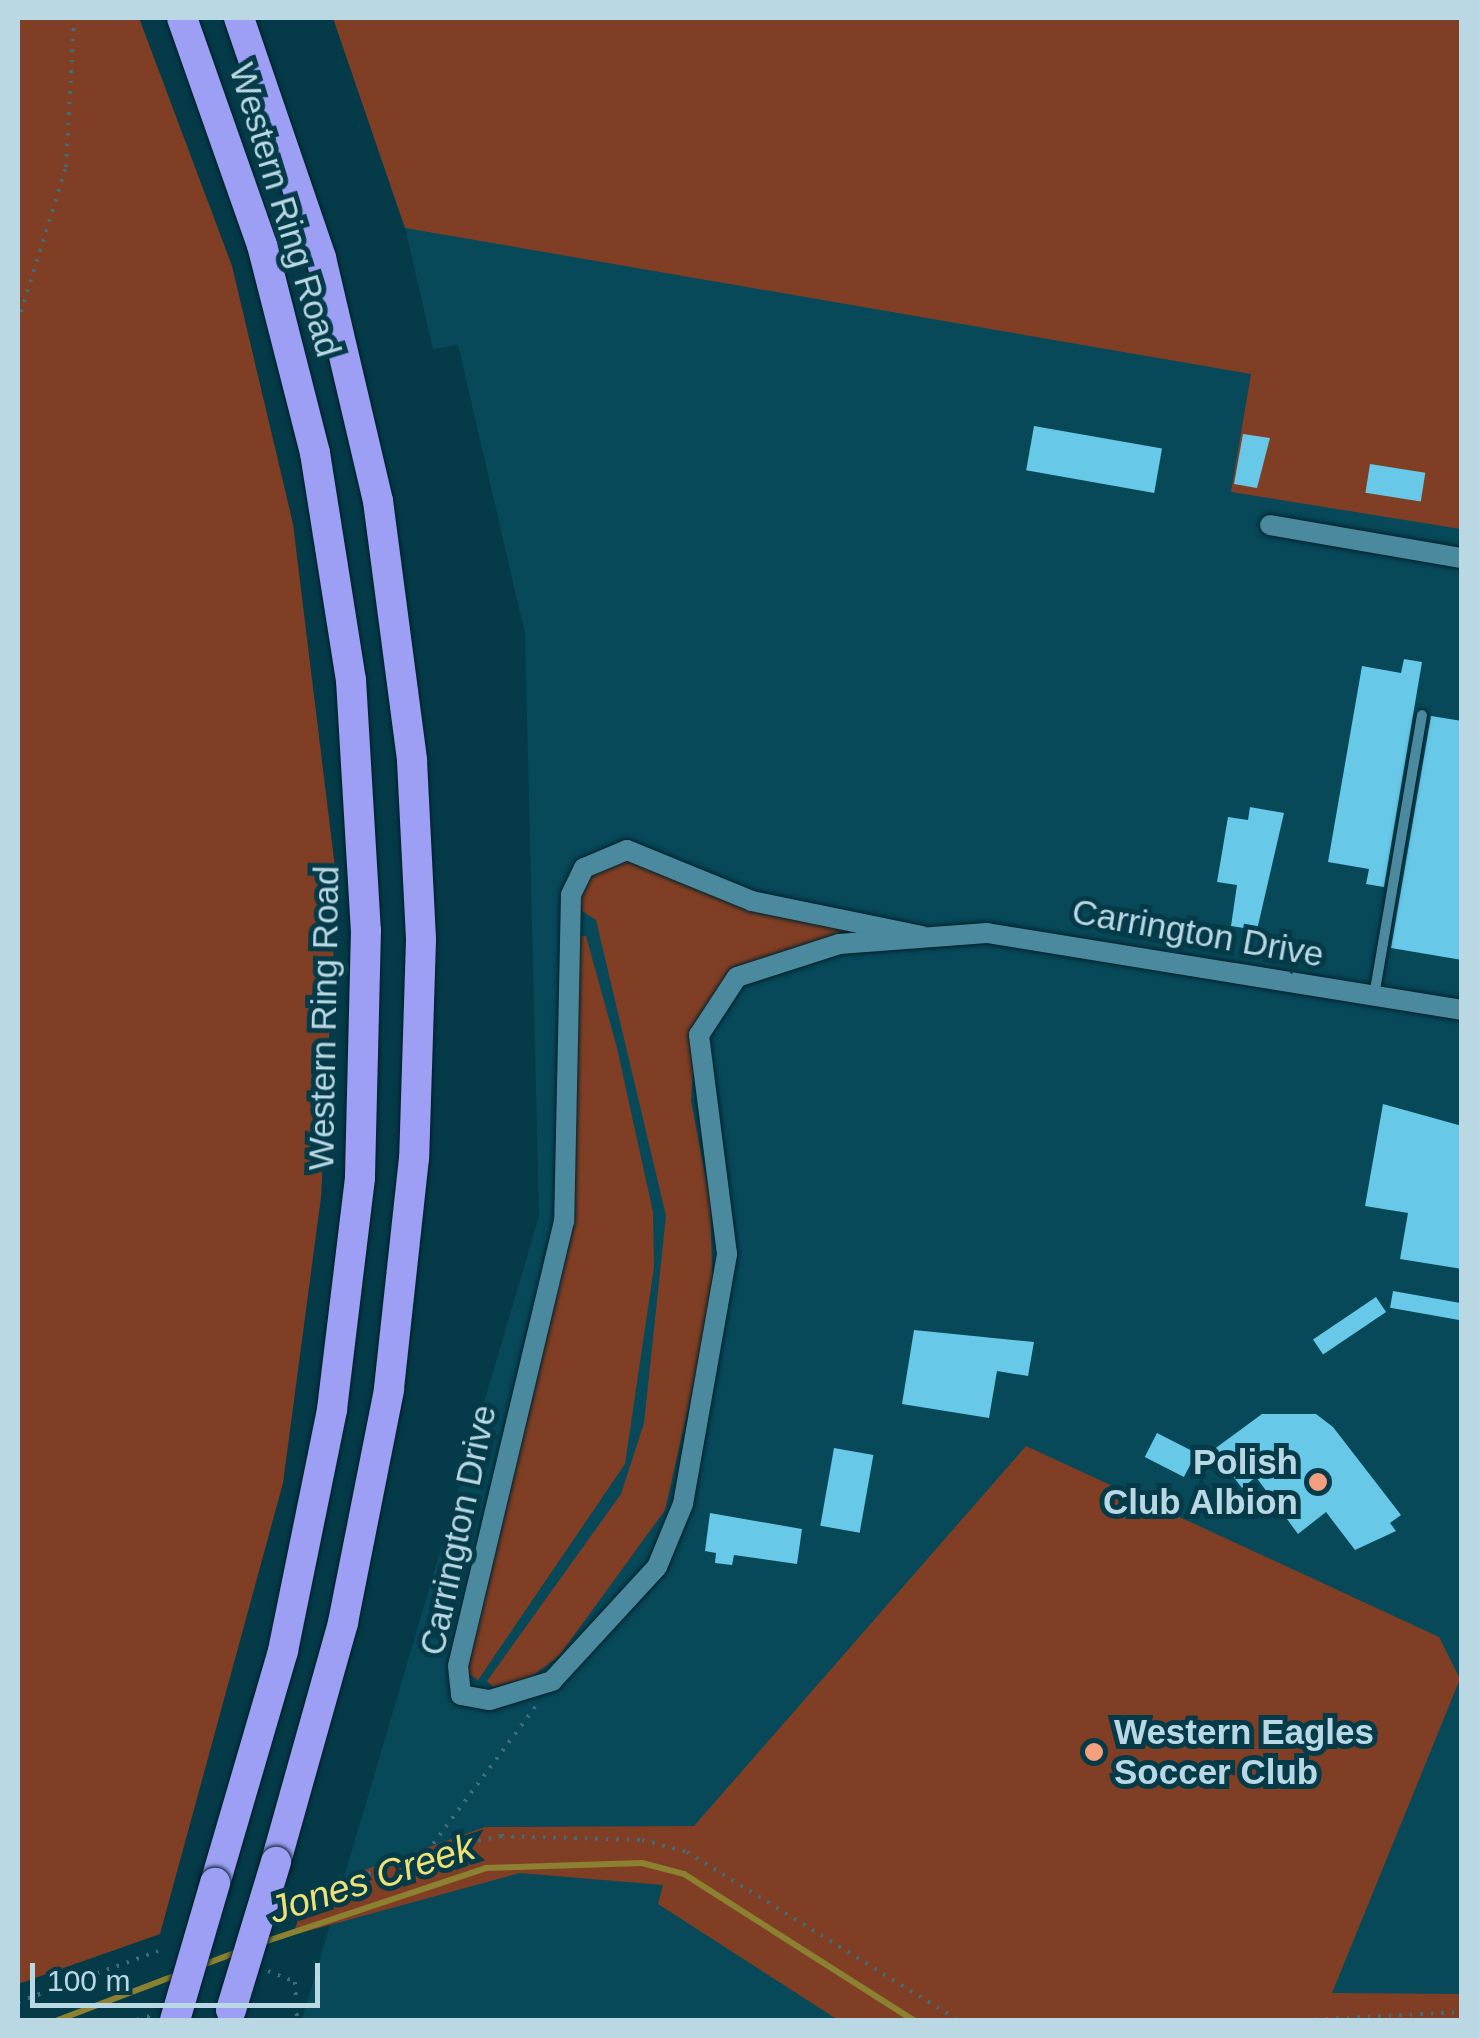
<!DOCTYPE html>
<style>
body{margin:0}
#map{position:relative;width:1479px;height:2038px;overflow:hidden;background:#053b49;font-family:Arial,sans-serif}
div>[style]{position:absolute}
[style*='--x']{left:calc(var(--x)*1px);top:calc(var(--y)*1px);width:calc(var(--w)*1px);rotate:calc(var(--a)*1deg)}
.built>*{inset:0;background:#074859}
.green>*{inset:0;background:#803f24}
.stream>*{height:6px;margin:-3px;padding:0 3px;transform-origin:3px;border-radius:3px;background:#8b8131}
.building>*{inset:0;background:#68c8e7;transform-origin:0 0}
.path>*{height:4px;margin-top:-2px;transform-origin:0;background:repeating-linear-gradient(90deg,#3f6d7b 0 2.5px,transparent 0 10.5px)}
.roads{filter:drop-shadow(0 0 2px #00202a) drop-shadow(0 0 2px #00202a)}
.lane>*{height:10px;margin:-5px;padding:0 5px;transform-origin:5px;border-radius:5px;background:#4b8a9e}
.street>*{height:20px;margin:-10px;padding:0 10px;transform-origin:10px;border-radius:10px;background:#4b8a9e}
.highway>*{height:30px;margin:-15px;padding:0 15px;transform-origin:15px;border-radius:15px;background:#9d9ff4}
.bridges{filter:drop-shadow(0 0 2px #00202a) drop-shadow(0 0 2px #00202a)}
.highway-bridge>*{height:30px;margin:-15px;padding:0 15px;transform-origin:15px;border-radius:15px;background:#9d9ff4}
.dots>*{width:28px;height:28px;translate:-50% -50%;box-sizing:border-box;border:5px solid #053b49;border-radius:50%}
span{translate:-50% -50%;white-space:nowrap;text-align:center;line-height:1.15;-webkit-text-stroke:10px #053b49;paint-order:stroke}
.street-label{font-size:35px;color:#bad8e4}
.poi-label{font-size:35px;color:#bad8e4;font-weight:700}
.right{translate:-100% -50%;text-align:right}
.left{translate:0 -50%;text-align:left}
.water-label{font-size:38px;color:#efe175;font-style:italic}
.frame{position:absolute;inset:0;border:20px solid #bad8e4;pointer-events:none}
.scale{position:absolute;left:30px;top:1963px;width:290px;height:45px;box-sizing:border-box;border:5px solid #bad8e4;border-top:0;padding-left:12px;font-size:30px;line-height:35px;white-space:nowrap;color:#bad8e4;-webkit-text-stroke:8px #053b49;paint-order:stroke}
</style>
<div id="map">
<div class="built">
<div style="clip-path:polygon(333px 18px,1461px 18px,1461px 2020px,302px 2020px,539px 1216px,525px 634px,458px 345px,433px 349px,405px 228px)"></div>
</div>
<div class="green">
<div style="clip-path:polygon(18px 18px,139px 18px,232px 266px,293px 524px,337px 884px,321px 1197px,283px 1483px,160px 1934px,18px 1984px)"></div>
<div style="clip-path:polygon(333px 18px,1461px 18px,1461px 529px,1231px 492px,1251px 374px,405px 228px)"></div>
<div style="clip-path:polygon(627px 850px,852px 929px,739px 966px,697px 1018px,691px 1101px,710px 1200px,713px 1299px,665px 1510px,559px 1656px,531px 1677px,493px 1687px,487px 1681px,621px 1494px,644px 1423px,666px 1216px,596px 920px,574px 906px,584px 868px)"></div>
<div style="clip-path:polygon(571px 936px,586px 936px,617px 1048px,653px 1212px,654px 1267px,625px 1464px,478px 1680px,467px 1673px,466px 1634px,555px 1266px)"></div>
<div style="clip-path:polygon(1026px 1446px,1439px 1637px,1460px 1679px,1332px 1993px,1461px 1994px,1461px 2020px,838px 2020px,658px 1904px,663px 1885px,520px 1873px,293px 1935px,308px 1890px,485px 1827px,694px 1826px)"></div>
</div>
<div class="stream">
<div style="--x:261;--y:1943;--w:237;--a:-18.4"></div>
<div style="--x:486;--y:1868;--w:156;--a:-1.8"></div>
<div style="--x:642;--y:1863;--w:43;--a:14.7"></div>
<div style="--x:684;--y:1874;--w:272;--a:32.5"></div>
<div style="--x:200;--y:1966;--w:43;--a:-20.6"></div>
<div style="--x:58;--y:2020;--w:129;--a:-20.8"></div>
</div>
<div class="building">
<div style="left:1034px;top:426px;width:130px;height:45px;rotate:10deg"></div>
<div style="clip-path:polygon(1243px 434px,1270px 438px,1257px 488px,1234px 484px)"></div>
<div style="left:1370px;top:464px;width:56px;height:29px;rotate:9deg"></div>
<div style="clip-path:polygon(1404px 659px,1422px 662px,1384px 887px,1366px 884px,1369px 869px,1328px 862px,1362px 666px,1401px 673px)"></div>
<div style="clip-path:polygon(1431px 716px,1462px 721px,1462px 960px,1391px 948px)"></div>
<div style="clip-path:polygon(1250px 807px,1284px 813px,1257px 930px,1231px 926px,1237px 885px,1217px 882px,1228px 817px,1248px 820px)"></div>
<div style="clip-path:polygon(1383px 1104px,1462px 1126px,1462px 1269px,1400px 1259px,1408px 1213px,1365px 1206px)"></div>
<div style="left:1393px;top:1291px;width:70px;height:17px;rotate:10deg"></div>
<div style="left:1376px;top:1297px;width:18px;height:76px;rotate:56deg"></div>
<div style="clip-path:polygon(914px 1330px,1034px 1342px,1028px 1376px,997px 1371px,989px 1418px,902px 1404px)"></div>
<div style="clip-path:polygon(1262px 1414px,1316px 1414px,1333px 1427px,1401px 1515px,1390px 1523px,1396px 1531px,1355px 1550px,1326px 1512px,1298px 1534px,1256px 1477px,1242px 1488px,1213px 1450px)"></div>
<div style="left:1157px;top:1433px;width:44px;height:27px;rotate:27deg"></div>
<div style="left:834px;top:1448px;width:40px;height:79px;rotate:10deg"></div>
<div style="clip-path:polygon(710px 1513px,802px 1529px,797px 1564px,734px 1555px,732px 1565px,715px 1563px,716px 1553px,705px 1551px)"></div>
</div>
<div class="path">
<div style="--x:18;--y:322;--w:162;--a:-72.8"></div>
<div style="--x:66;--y:167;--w:149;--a:-86.9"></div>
<div style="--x:427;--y:1852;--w:76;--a:-12.2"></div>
<div style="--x:501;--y:1836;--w:141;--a:1.6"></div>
<div style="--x:642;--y:1840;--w:47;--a:14.9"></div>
<div style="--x:687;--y:1852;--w:319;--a:31.8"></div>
<div style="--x:309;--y:1895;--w:126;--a:-20"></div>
<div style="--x:427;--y:1852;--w:182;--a:-53.3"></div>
<div style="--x:268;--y:1971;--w:29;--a:22"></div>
<div style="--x:295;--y:1982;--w:38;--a:87"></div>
<div style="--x:18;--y:2002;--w:149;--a:-20"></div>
<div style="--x:137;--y:2020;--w:16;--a:-18"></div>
<div style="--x:1305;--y:2020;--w:157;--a:-2.9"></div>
</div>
<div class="roads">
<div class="lane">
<div style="--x:1374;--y:996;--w:285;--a:-80.3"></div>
</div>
<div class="street">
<div style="--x:1270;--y:525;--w:195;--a:9.8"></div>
<div style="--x:922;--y:936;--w:174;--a:-168.4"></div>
<div style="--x:752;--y:901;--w:135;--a:-157.8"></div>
<div style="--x:627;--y:850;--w:47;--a:157.3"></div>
<div style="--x:584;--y:868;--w:30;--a:116"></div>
<div style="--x:571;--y:895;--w:326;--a:91.2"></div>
<div style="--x:564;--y:1221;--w:457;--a:103.4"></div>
<div style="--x:458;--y:1666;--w:29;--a:84"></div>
<div style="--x:461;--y:1695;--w:29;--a:10"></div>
<div style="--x:490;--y:1700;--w:65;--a:-17"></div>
<div style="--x:552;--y:1681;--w:155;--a:-47.4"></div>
<div style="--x:657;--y:1567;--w:68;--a:-67.6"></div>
<div style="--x:683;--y:1504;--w:254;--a:-80"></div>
<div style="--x:727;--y:1254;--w:221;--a:-97.3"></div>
<div style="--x:699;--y:1035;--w:69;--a:-56.8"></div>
<div style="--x:737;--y:977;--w:107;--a:-17.9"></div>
<div style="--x:839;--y:944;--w:148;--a:-4.3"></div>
<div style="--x:987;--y:933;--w:481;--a:9.2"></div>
</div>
<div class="highway">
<div style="--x:182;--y:18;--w:241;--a:70.6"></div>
<div style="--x:262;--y:245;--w:215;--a:75.7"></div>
<div style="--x:315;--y:453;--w:230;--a:81"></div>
<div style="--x:351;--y:680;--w:250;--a:86.6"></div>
<div style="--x:366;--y:930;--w:248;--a:91.4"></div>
<div style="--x:360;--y:1178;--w:234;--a:96.9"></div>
<div style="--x:332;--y:1410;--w:246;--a:101.5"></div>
<div style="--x:283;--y:1651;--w:242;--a:106.3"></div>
<div style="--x:239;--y:18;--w:254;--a:71.1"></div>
<div style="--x:321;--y:258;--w:250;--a:76.8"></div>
<div style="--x:378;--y:501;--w:262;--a:82.5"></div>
<div style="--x:412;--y:761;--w:179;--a:87.1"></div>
<div style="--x:421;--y:940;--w:218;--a:91.8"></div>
<div style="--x:414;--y:1158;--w:233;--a:96.2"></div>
<div style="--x:389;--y:1390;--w:237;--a:101.2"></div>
<div style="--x:343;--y:1623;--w:248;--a:105.7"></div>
</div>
</div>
<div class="bridges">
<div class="highway-bridge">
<div style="--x:231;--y:2010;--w:155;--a:-73.1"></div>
<div style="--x:175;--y:2020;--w:143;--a:-73.7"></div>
</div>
</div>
<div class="dots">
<div style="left:1318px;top:1482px;background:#f2a080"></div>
<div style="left:1094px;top:1752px;background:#f2a080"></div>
</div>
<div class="street-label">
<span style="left:285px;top:210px;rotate:73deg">Western Ring Road</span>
<span style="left:1198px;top:933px;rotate:10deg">Carrington Drive</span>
<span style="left:324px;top:1018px;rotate:-89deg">Western Ring Road</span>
<span style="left:458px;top:1530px;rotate:-78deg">Carrington Drive</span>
</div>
<div class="poi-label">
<span class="right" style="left:1298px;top:1482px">Polish<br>Club Albion</span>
<span class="left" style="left:1114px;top:1752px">Western Eagles<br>Soccer Club</span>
</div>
<div class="water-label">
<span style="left:372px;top:1879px;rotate:-18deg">Jones Creek</span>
</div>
<div class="frame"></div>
<div class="scale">100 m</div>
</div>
